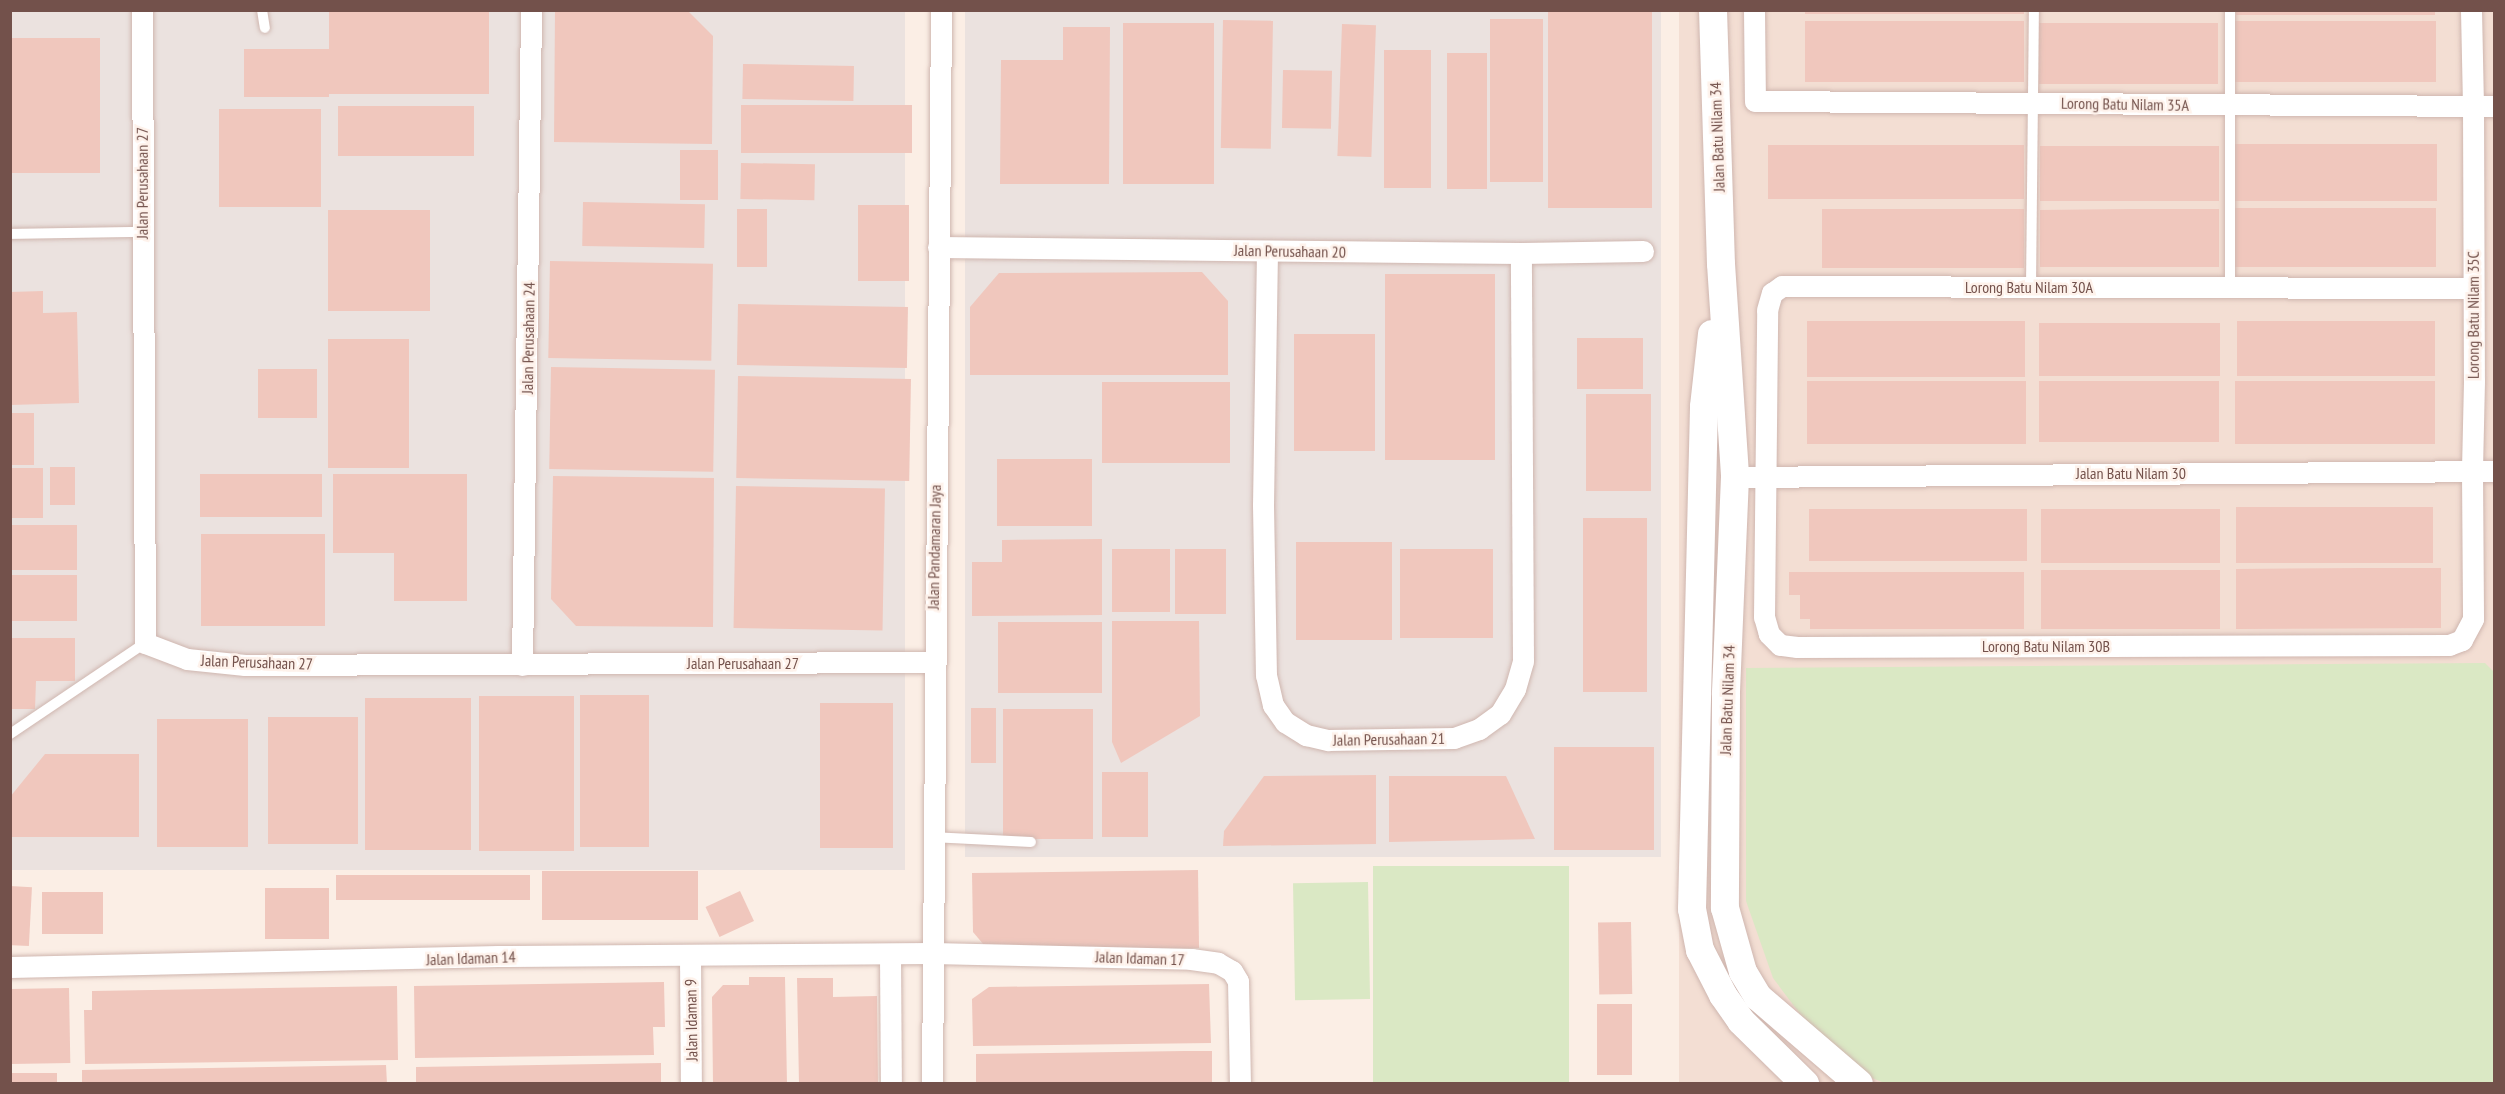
<!DOCTYPE html>
<style>
body{margin:0}
#map{position:relative;width:2505px;height:1094px;overflow:hidden;background:#fbeee5;font-family:"PT Sans Narrow",sans-serif}
div>[style]{position:absolute}
[style*='--x']{left:calc(var(--x)*1px);top:calc(var(--y)*1px);width:calc(var(--w)*1px);rotate:calc(var(--a)*1deg)}
.residential>*{inset:0;background:#f3ded3;transform-origin:0 0}
.industrial>*{inset:0;background:#ebe2df;transform-origin:0 0}
.green>*{inset:0;background:#dae8c4;transform-origin:0 0}
.building>*{inset:0;background:#f0c7bd;transform-origin:0 0}
.roads{filter:drop-shadow(0 0 2px #cfb6af) drop-shadow(0 0 2px #cfb6af)}
.lane>*{height:10px;margin:-5px;padding:0 5px;transform-origin:5px;border-radius:5px;background:#fff}
.street>*{height:21px;margin:-10.5px;padding:0 10.5px;transform-origin:10.5px;border-radius:10.5px;background:#fff}
.secondary>*{height:28px;margin:-14px;padding:0 14px;transform-origin:14px;border-radius:14px;background:#fff}
span{translate:-50% -50%;white-space:nowrap;text-align:center;line-height:1.15;-webkit-text-stroke:5px #fef2eb;paint-order:stroke}
.street-label{font-size:16px;color:#73514b}
.frame{position:absolute;inset:0;border:12px solid #73514b;pointer-events:none}
</style>
<div id="map">
<div class="residential">
<div style="left:1679px;top:11px;width:815px;height:1072px"></div>
</div>
<div class="industrial">
<div style="left:10px;top:11px;width:895px;height:859px"></div>
<div style="left:965px;top:11px;width:696px;height:846px"></div>
</div>
<div class="green">
<div style="clip-path:polygon(2485px 663px,2494px 672px,2494px 1083px,1887px 1084px,1862px 1074px,1800px 1014px,1773px 978px,1746px 901px,1746px 668px)"></div>
<div style="left:1373px;top:866px;width:196px;height:217px"></div>
<div style="left:1368px;top:882px;width:117px;height:75px;rotate:89deg"></div>
</div>
<div class="building">
<div style="left:329px;top:10px;width:160px;height:84px"></div>
<div style="clip-path:polygon(555px 10px,687px 10px,713px 36px,712px 144px,554px 142px)"></div>
<div style="left:1548px;top:10px;width:104px;height:198px"></div>
<div style="left:1805px;top:10px;width:219px;height:4px"></div>
<div style="left:2236px;top:10px;width:199px;height:5px"></div>
<div style="left:1490px;top:19px;width:53px;height:163px"></div>
<div style="left:1223px;top:20px;width:50px;height:128px;rotate:1deg"></div>
<div style="left:2024px;top:21px;width:61px;height:219px;rotate:90deg"></div>
<div style="left:2436px;top:21px;width:61px;height:201px;rotate:90deg"></div>
<div style="left:1123px;top:23px;width:91px;height:161px"></div>
<div style="left:2039px;top:23px;width:179px;height:61px"></div>
<div style="left:1342px;top:24px;width:34px;height:132px;rotate:2deg"></div>
<div style="clip-path:polygon(1063px 27px,1110px 27px,1109px 184px,1000px 184px,1001px 60px,1063px 60px)"></div>
<div style="left:10px;top:38px;width:90px;height:135px"></div>
<div style="left:244px;top:49px;width:85px;height:48px"></div>
<div style="left:1384px;top:50px;width:47px;height:138px"></div>
<div style="left:1447px;top:53px;width:40px;height:136px"></div>
<div style="left:743px;top:64px;width:111px;height:35px;rotate:1deg"></div>
<div style="left:1283px;top:70px;width:49px;height:58px;rotate:1deg"></div>
<div style="left:741px;top:105px;width:171px;height:48px"></div>
<div style="left:338px;top:106px;width:136px;height:50px"></div>
<div style="left:219px;top:109px;width:102px;height:98px"></div>
<div style="left:2234px;top:144px;width:203px;height:57px"></div>
<div style="left:1768px;top:145px;width:256px;height:54px"></div>
<div style="left:2040px;top:146px;width:179px;height:55px"></div>
<div style="left:680px;top:150px;width:38px;height:50px"></div>
<div style="left:741px;top:163px;width:74px;height:36px;rotate:1deg"></div>
<div style="left:583px;top:202px;width:122px;height:44px;rotate:1deg"></div>
<div style="left:858px;top:205px;width:51px;height:76px"></div>
<div style="left:2235px;top:208px;width:201px;height:59px"></div>
<div style="left:737px;top:209px;width:30px;height:58px"></div>
<div style="left:1822px;top:209px;width:202px;height:59px"></div>
<div style="clip-path:polygon(2130px 209px,2219px 209px,2219px 267px,2040px 267px,2040px 210px)"></div>
<div style="left:328px;top:210px;width:102px;height:101px"></div>
<div style="left:550px;top:261px;width:163px;height:97px;rotate:1deg"></div>
<div style="clip-path:polygon(1202px 272px,1228px 301px,1228px 375px,970px 375px,970px 307px,999px 273px)"></div>
<div style="left:1385px;top:274px;width:110px;height:186px"></div>
<div style="clip-path:polygon(43px 291px,43px 313px,77px 312px,79px 403px,10px 405px,10px 292px)"></div>
<div style="left:738px;top:304px;width:170px;height:61px;rotate:1deg"></div>
<div style="left:1807px;top:321px;width:218px;height:56px"></div>
<div style="left:2237px;top:321px;width:198px;height:55px"></div>
<div style="left:2039px;top:323px;width:181px;height:53px"></div>
<div style="left:1375px;top:334px;width:117px;height:81px;rotate:90deg"></div>
<div style="left:1577px;top:338px;width:66px;height:51px"></div>
<div style="left:328px;top:339px;width:81px;height:129px"></div>
<div style="left:551px;top:367px;width:164px;height:102px;rotate:1deg"></div>
<div style="left:258px;top:369px;width:59px;height:49px"></div>
<div style="left:738px;top:376px;width:173px;height:102px;rotate:1deg"></div>
<div style="left:1807px;top:381px;width:219px;height:63px"></div>
<div style="left:2039px;top:381px;width:180px;height:61px"></div>
<div style="left:2235px;top:381px;width:200px;height:63px"></div>
<div style="left:1102px;top:382px;width:128px;height:81px"></div>
<div style="left:1586px;top:394px;width:65px;height:97px"></div>
<div style="left:10px;top:413px;width:24px;height:52px"></div>
<div style="left:1092px;top:459px;width:67px;height:95px;rotate:90deg"></div>
<div style="left:50px;top:467px;width:25px;height:38px"></div>
<div style="left:10px;top:468px;width:33px;height:50px"></div>
<div style="left:200px;top:474px;width:122px;height:43px"></div>
<div style="clip-path:polygon(333px 474px,467px 474px,467px 601px,394px 601px,394px 553px,333px 553px)"></div>
<div style="clip-path:polygon(553px 476px,714px 478px,713px 627px,576px 626px,551px 599px)"></div>
<div style="left:736px;top:486px;width:149px;height:142px;rotate:1deg"></div>
<div style="left:2236px;top:507px;width:197px;height:56px"></div>
<div style="left:1809px;top:509px;width:218px;height:52px"></div>
<div style="left:2041px;top:509px;width:179px;height:54px"></div>
<div style="left:1583px;top:518px;width:64px;height:174px"></div>
<div style="left:10px;top:525px;width:67px;height:45px"></div>
<div style="left:201px;top:534px;width:124px;height:92px"></div>
<div style="clip-path:polygon(1102px 539px,1102px 615px,972px 616px,972px 562px,1002px 562px,1002px 540px)"></div>
<div style="left:1296px;top:542px;width:96px;height:98px"></div>
<div style="left:1170px;top:549px;width:63px;height:58px;rotate:90deg"></div>
<div style="left:1175px;top:549px;width:51px;height:65px"></div>
<div style="left:1493px;top:549px;width:89px;height:93px;rotate:90deg"></div>
<div style="clip-path:polygon(2362px 568px,2441px 568px,2441px 628px,2236px 629px,2236px 569px)"></div>
<div style="left:2041px;top:570px;width:179px;height:59px"></div>
<div style="clip-path:polygon(1789px 572px,2024px 572px,2024px 629px,1810px 629px,1810px 619px,1800px 619px,1800px 595px,1789px 595px)"></div>
<div style="left:77px;top:575px;width:46px;height:67px;rotate:90deg"></div>
<div style="clip-path:polygon(1112px 621px,1199px 621px,1200px 716px,1121px 763px,1112px 742px)"></div>
<div style="left:1102px;top:622px;width:71px;height:104px;rotate:90deg"></div>
<div style="clip-path:polygon(10px 638px,75px 638px,75px 681px,36px 681px,35px 709px,10px 709px)"></div>
<div style="left:580px;top:695px;width:69px;height:152px"></div>
<div style="left:479px;top:696px;width:95px;height:155px"></div>
<div style="left:365px;top:698px;width:106px;height:152px"></div>
<div style="left:820px;top:703px;width:73px;height:145px"></div>
<div style="left:971px;top:708px;width:25px;height:55px"></div>
<div style="left:1093px;top:709px;width:130px;height:90px;rotate:90deg"></div>
<div style="left:268px;top:717px;width:90px;height:127px"></div>
<div style="left:157px;top:719px;width:91px;height:128px"></div>
<div style="left:1554px;top:747px;width:100px;height:103px"></div>
<div style="clip-path:polygon(45px 754px,139px 754px,139px 837px,10px 837px,10px 797px)"></div>
<div style="left:1102px;top:772px;width:46px;height:65px"></div>
<div style="clip-path:polygon(1376px 775px,1376px 844px,1223px 846px,1224px 831px,1264px 776px)"></div>
<div style="clip-path:polygon(1389px 776px,1506px 776px,1535px 839px,1389px 842px)"></div>
<div style="clip-path:polygon(1198px 870px,1199px 948px,989px 951px,973px 932px,972px 873px)"></div>
<div style="left:542px;top:871px;width:156px;height:49px"></div>
<div style="left:336px;top:875px;width:194px;height:25px"></div>
<div style="left:10px;top:886px;width:22px;height:59px;rotate:3deg"></div>
<div style="left:265px;top:888px;width:64px;height:51px"></div>
<div style="left:740px;top:891px;width:33px;height:38px;rotate:65deg"></div>
<div style="left:42px;top:892px;width:61px;height:42px"></div>
<div style="left:1631px;top:922px;width:72px;height:33px;rotate:89deg"></div>
<div style="clip-path:polygon(749px 977px,785px 977px,787px 1084px,713px 1084px,712px 997px,723px 985px,749px 985px)"></div>
<div style="clip-path:polygon(797px 978px,833px 978px,833px 997px,877px 996px,878px 1084px,799px 1084px)"></div>
<div style="clip-path:polygon(664px 982px,665px 1027px,653px 1027px,654px 1055px,415px 1058px,414px 986px)"></div>
<div style="clip-path:polygon(1209px 984px,1211px 1043px,973px 1046px,972px 999px,989px 987px)"></div>
<div style="clip-path:polygon(397px 986px,398px 1060px,85px 1064px,84px 1010px,92px 1010px,92px 991px)"></div>
<div style="left:69px;top:988px;width:75px;height:59px;rotate:89deg"></div>
<div style="left:1597px;top:1004px;width:35px;height:71px"></div>
<div style="clip-path:polygon(1184px 1051px,1212px 1051px,1212px 1084px,976px 1084px,976px 1054px)"></div>
<div style="clip-path:polygon(661px 1063px,661px 1084px,416px 1084px,416px 1067px)"></div>
<div style="clip-path:polygon(386px 1065px,387px 1084px,82px 1084px,82px 1070px)"></div>
<div style="left:10px;top:1073px;width:47px;height:11px"></div>
</div>
<div class="roads">
<div class="lane">
<div style="--x:262;--y:10;--w:18;--a:81"></div>
<div style="--x:10;--y:234;--w:131;--a:-0.9"></div>
<div style="--x:2031;--y:287;--w:277;--a:-89.4"></div>
<div style="--x:2230;--y:287;--w:277;--a:-90"></div>
<div style="--x:10;--y:734;--w:163;--a:-34"></div>
<div style="--x:931;--y:837;--w:100;--a:2.9"></div>
</div>
<div class="street">
<div style="--x:142;--y:10;--w:633;--a:89.73"></div>
<div style="--x:145;--y:643;--w:45;--a:20.9"></div>
<div style="--x:187;--y:659;--w:58;--a:5.9"></div>
<div style="--x:245;--y:665;--w:688;--a:-0.25"></div>
<div style="--x:1754;--y:10;--w:91;--a:89.4"></div>
<div style="--x:1755;--y:101;--w:739;--a:0.39"></div>
<div style="--x:2471;--y:10;--w:98;--a:88.8"></div>
<div style="--x:2473;--y:108;--w:273;--a:89.8"></div>
<div style="--x:2474;--y:381;--w:90;--a:91.3"></div>
<div style="--x:2472;--y:471;--w:148;--a:89.6"></div>
<div style="--x:2473;--y:619;--w:24;--a:118"></div>
<div style="--x:2462;--y:640;--w:14;--a:159"></div>
<div style="--x:2449;--y:645;--w:652;--a:179.82"></div>
<div style="--x:1797;--y:647;--w:17;--a:-173"></div>
<div style="--x:1780;--y:645;--w:16;--a:-135"></div>
<div style="--x:1769;--y:634;--w:18;--a:-106"></div>
<div style="--x:1764;--y:617;--w:307;--a:-89.4"></div>
<div style="--x:1767;--y:310;--w:18;--a:-74"></div>
<div style="--x:1772;--y:293;--w:12;--a:-35"></div>
<div style="--x:1782;--y:286;--w:691;--a:0.17"></div>
<div style="--x:938;--y:247;--w:583;--a:0.59"></div>
<div style="--x:1521;--y:253;--w:122;--a:-0.9"></div>
<div style="--x:1267;--y:251;--w:254;--a:90.9"></div>
<div style="--x:1263;--y:505;--w:170;--a:89"></div>
<div style="--x:1266;--y:675;--w:31;--a:77"></div>
<div style="--x:1273;--y:705;--w:21;--a:55"></div>
<div style="--x:1285;--y:722;--w:25;--a:32"></div>
<div style="--x:1306;--y:735;--w:23;--a:13"></div>
<div style="--x:1328;--y:740;--w:126;--a:-0.9"></div>
<div style="--x:1454;--y:738;--w:27;--a:-20"></div>
<div style="--x:1479;--y:729;--w:26;--a:-36"></div>
<div style="--x:1500;--y:714;--w:29;--a:-59"></div>
<div style="--x:1515;--y:689;--w:29;--a:-74"></div>
<div style="--x:1523;--y:661;--w:408;--a:-90.3"></div>
<div style="--x:1735;--y:477;--w:759;--a:-0.45"></div>
<div style="--x:522;--y:665;--w:655;--a:-89.21"></div>
<div style="--x:890;--y:955;--w:129;--a:89.6"></div>
<div style="--x:690;--y:956;--w:128;--a:89.6"></div>
<div style="--x:10;--y:967;--w:488;--a:-1.3"></div>
<div style="--x:498;--y:956;--w:434;--a:-0.4"></div>
<div style="--x:932;--y:953;--w:259;--a:1.3"></div>
<div style="--x:1191;--y:959;--w:27;--a:8"></div>
<div style="--x:1218;--y:963;--w:16;--a:30"></div>
<div style="--x:1232;--y:971;--w:12;--a:59"></div>
<div style="--x:1238;--y:981;--w:103;--a:88.9"></div>
<div style="--x:932;--y:1084;--w:1074;--a:-89.52"></div>
</div>
<div class="secondary">
<div style="--x:1713;--y:10;--w:254;--a:88.2"></div>
<div style="--x:1721;--y:264;--w:213;--a:86.2"></div>
<div style="--x:1735;--y:477;--w:218;--a:92.4"></div>
<div style="--x:1726;--y:695;--w:213;--a:90.3"></div>
<div style="--x:1725;--y:908;--w:66;--a:74.3"></div>
<div style="--x:1743;--y:972;--w:29;--a:59"></div>
<div style="--x:1758;--y:997;--w:133;--a:40.7"></div>
<div style="--x:1712;--y:334;--w:73;--a:96.3"></div>
<div style="--x:1704;--y:407;--w:502;--a:91.37"></div>
<div style="--x:1692;--y:909;--w:42;--a:79"></div>
<div style="--x:1700;--y:950;--w:51;--a:62.9"></div>
<div style="--x:1723;--y:995;--w:32;--a:55"></div>
<div style="--x:1741;--y:1021;--w:90;--a:44.5"></div>
</div>
</div>
<div class="street-label">
<span style="left:2125px;top:104px;rotate:1deg">Lorong Batu Nilam 35A</span>
<span style="left:1717px;top:137px;rotate:-92deg">Jalan Batu Nilam 34</span>
<span style="left:142px;top:183px;rotate:-90deg">Jalan Perusahaan 27</span>
<span style="left:1290px;top:251px;rotate:1deg">Jalan Perusahaan 20</span>
<span style="left:2029px;top:287px">Lorong Batu Nilam 30A</span>
<span style="left:2473px;top:315px;rotate:-90deg">Lorong Batu Nilam 35C</span>
<span style="left:528px;top:338px;rotate:-89deg">Jalan Perusahaan 24</span>
<span style="left:2131px;top:473px">Jalan Batu Nilam 30</span>
<span style="left:934px;top:547px;rotate:-89deg">Jalan Pandamaran Jaya</span>
<span style="left:2046px;top:646px">Lorong Batu Nilam 30B</span>
<span style="left:257px;top:662px;rotate:2deg">Jalan Perusahaan 27</span>
<span style="left:743px;top:663px">Jalan Perusahaan 27</span>
<span style="left:1727px;top:700px;rotate:-88deg">Jalan Batu Nilam 34</span>
<span style="left:1389px;top:739px;rotate:-1deg">Jalan Perusahaan 21</span>
<span style="left:471px;top:958px;rotate:-2deg">Jalan Idaman 14</span>
<span style="left:1140px;top:958px;rotate:2deg">Jalan Idaman 17</span>
<span style="left:691px;top:1020px;rotate:-91deg">Jalan Idaman 9</span>
</div>
<div class="frame"></div>
</div>
